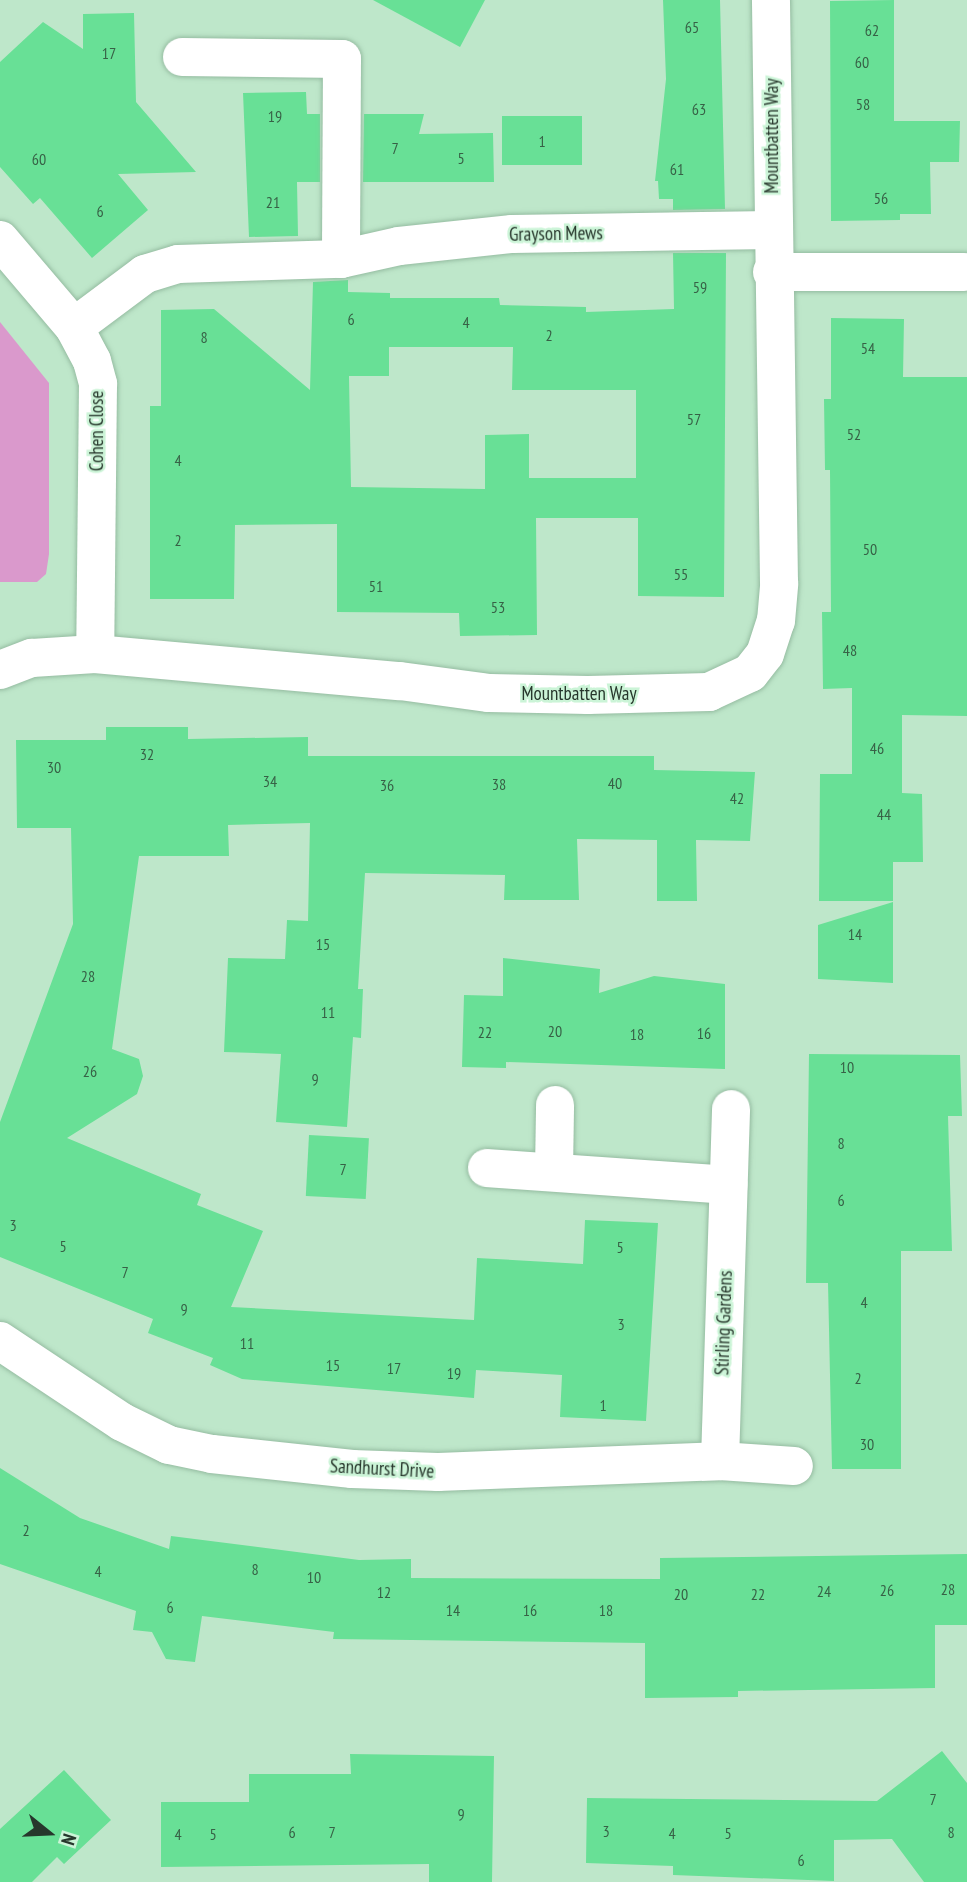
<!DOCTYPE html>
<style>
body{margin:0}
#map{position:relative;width:967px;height:1882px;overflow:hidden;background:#bee7ca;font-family:"PT Sans Narrow",sans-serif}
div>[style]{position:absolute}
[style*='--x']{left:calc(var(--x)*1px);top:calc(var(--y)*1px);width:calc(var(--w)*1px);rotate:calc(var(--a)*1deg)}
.green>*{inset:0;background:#da99cc}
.building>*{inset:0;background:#68e096;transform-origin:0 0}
.roads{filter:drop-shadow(0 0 2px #95bca1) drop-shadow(0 0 2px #95bca1)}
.minor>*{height:38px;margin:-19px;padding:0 19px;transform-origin:19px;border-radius:19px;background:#fff}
span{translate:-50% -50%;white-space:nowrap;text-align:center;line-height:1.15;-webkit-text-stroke:5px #cbf4d7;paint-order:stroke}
.number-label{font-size:16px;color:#376146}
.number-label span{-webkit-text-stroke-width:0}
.street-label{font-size:19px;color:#27372c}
.north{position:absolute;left:14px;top:1798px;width:70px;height:70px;-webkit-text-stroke:5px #cbf4d7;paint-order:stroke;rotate:108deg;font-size:19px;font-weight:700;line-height:28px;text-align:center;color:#27372c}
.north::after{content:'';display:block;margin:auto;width:24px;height:32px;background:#27372c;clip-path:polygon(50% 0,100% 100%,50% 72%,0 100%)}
</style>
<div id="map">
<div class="green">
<div style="clip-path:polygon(0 322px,49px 383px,49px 554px,46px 574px,37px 582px,0 582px)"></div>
</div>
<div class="building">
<div style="clip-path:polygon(373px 0,485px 0,460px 47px)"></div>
<div style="clip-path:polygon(663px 0,720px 0,725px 209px,673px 210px,673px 199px,659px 199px,658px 181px,655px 181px,666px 79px)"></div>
<div style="clip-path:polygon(894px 0,894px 121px,960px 121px,959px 162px,930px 162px,931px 214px,900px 214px,900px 220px,831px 221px,830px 1px)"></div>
<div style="clip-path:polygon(134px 13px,136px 102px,196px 172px,118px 174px,148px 210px,92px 258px,40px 198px,33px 204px,0 167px,0 62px,43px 22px,83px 49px,83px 14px)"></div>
<div style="clip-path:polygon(306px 92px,307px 114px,320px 114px,320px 182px,297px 182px,298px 236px,249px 237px,243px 93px)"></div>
<div style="clip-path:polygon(364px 114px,424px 114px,419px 134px,493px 133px,494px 182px,363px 182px)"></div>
<div style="left:582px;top:116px;width:49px;height:80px;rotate:90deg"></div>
<div style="clip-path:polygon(evenodd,673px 253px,726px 253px,724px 597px,638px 596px,638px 518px,536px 518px,537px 635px,460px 636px,459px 613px,337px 612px,337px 524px,235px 525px,234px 599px,150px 599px,150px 406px,161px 406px,161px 310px,214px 309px,310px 390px,313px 282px,348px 280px,348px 292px,390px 293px,390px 298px,499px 298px,500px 305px,586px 307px,586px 312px,674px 309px,673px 253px,389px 347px,513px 347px,512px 390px,636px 390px,636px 478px,529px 478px,529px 434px,485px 435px,485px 489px,351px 487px,349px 376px,389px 376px,389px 347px)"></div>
<div style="clip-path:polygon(831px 318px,904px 319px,903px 377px,967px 377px,967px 716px,902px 715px,902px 793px,922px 794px,923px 862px,893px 862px,893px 901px,819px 901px,820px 774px,852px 774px,852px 688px,823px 689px,822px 612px,831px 612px,830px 470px,825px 470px,824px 399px,831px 399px)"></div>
<div style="clip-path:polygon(106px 727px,188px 727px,188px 739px,308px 737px,308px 756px,654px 756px,654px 770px,755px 772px,750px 841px,696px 840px,697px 901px,657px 901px,657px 840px,577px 839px,579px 900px,504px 900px,505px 875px,365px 873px,358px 989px,363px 989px,361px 1038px,353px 1037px,347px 1127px,276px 1122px,281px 1054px,224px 1052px,228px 958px,285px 959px,287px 920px,308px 921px,310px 823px,228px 825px,229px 856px,139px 856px,112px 1049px,139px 1059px,143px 1076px,137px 1094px,67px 1138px,201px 1194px,197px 1205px,263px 1231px,231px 1307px,474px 1320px,477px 1258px,583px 1264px,585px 1220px,658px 1223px,646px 1421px,560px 1417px,562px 1375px,476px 1370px,474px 1398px,242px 1379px,210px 1365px,213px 1358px,148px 1333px,153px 1319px,0 1257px,0 1122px,73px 924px,71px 828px,17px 828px,16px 740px,106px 740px)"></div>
<div style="clip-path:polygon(893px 902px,893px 983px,818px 979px,818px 925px)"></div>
<div style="clip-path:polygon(503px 958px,600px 969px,599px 993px,654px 976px,725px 984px,725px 1069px,506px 1062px,506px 1068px,462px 1067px,464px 995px,503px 996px)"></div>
<div style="clip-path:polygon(809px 1054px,960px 1055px,962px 1116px,948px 1116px,952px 1251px,901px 1251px,901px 1469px,832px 1469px,828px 1283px,806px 1283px)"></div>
<div style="left:309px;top:1135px;width:60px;height:61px;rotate:3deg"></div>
<div style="clip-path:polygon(0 1468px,80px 1518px,169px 1549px,171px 1536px,359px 1560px,411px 1559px,411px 1578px,660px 1579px,660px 1558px,967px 1554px,967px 1625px,935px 1625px,935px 1688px,738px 1691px,738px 1697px,645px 1698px,645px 1643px,333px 1639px,334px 1632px,202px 1616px,195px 1662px,166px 1659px,152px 1632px,133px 1630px,136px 1611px,0 1564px)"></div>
<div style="clip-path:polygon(942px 1751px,967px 1783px,967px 1882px,924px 1882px,892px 1839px,834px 1840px,834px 1881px,673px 1875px,673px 1866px,586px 1863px,587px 1798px,877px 1801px)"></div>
<div style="clip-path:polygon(350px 1754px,494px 1756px,492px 1882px,429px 1882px,429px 1864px,161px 1867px,161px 1802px,249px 1802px,249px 1774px,351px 1774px)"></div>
<div style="clip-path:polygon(64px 1770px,111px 1820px,64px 1864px,57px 1857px,32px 1882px,0 1882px,0 1829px)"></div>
</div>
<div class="roads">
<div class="minor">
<div style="--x:182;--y:57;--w:160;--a:0.7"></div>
<div style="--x:342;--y:59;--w:200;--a:90.3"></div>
<div style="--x:0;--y:240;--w:114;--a:49.6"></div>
<div style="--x:74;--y:327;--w:38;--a:62"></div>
<div style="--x:92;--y:361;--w:24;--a:75"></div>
<div style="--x:98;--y:384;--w:270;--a:90.6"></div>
<div style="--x:772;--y:272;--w:192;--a:0"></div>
<div style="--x:74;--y:327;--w:89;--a:-36.7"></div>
<div style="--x:145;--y:274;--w:34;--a:-17"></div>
<div style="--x:178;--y:264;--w:163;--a:-1.8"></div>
<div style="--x:341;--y:259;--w:59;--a:-12.6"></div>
<div style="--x:399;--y:246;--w:114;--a:-6.1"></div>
<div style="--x:512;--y:234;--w:260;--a:-0.9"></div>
<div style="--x:0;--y:670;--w:34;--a:-21"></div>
<div style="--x:32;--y:658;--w:63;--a:-3.6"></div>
<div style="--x:95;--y:654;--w:306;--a:5.1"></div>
<div style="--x:400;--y:681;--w:90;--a:7.7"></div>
<div style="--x:489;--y:693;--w:99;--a:1.2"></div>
<div style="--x:588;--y:695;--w:121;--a:-1.4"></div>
<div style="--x:709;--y:692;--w:45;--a:-24.9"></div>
<div style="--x:750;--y:673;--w:24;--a:-52"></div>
<div style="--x:765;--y:654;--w:35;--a:-72"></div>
<div style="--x:776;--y:621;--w:38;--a:-85"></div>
<div style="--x:779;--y:583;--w:583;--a:-90.79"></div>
<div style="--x:487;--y:1168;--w:242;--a:4"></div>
<div style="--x:554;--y:1172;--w:67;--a:-89.1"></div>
<div style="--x:0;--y:1341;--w:146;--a:33.6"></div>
<div style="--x:122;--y:1422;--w:52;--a:26.1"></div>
<div style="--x:169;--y:1445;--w:44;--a:11.8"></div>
<div style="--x:212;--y:1454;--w:141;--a:6.1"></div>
<div style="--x:352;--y:1469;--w:86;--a:2"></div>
<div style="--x:438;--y:1472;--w:282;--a:-2.2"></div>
<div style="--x:720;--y:1461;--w:74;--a:3.9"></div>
<div style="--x:720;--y:1461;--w:352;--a:-88.2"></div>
</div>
</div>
<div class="number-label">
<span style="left:692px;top:27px">65</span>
<span style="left:872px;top:30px">62</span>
<span style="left:109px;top:53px">17</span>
<span style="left:862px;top:62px">60</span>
<span style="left:863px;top:104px">58</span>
<span style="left:699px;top:109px">63</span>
<span style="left:275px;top:116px">19</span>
<span style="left:542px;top:141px">1</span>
<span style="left:395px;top:148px">7</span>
<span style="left:461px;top:158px">5</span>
<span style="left:39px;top:159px">60</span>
<span style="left:677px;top:169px">61</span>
<span style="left:881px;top:198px">56</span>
<span style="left:273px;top:202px">21</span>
<span style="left:100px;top:211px">6</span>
<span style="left:700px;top:287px">59</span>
<span style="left:351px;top:319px">6</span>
<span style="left:466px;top:322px">4</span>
<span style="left:549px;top:335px">2</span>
<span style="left:204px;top:337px">8</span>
<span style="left:868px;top:348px">54</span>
<span style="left:694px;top:419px">57</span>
<span style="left:854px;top:434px">52</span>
<span style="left:178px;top:460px">4</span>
<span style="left:178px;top:540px">2</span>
<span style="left:870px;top:549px">50</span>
<span style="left:681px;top:574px">55</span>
<span style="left:376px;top:586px">51</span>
<span style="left:498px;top:607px">53</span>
<span style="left:850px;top:650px">48</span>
<span style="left:877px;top:748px">46</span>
<span style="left:147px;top:754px">32</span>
<span style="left:54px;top:767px">30</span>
<span style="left:270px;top:781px">34</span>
<span style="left:615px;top:783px">40</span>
<span style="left:499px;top:784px">38</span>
<span style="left:387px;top:785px">36</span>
<span style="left:737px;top:798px">42</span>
<span style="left:884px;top:814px">44</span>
<span style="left:855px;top:934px">14</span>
<span style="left:323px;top:944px">15</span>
<span style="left:88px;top:976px">28</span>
<span style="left:328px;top:1012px">11</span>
<span style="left:555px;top:1031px">20</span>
<span style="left:485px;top:1032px">22</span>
<span style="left:704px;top:1033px">16</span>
<span style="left:637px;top:1034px">18</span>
<span style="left:847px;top:1067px">10</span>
<span style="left:90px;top:1071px">26</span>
<span style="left:315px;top:1079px">9</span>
<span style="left:841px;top:1143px">8</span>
<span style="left:343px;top:1169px">7</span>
<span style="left:841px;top:1200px">6</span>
<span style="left:13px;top:1225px">3</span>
<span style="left:63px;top:1246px">5</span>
<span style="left:620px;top:1247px">5</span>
<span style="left:125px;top:1272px">7</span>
<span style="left:864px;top:1302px">4</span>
<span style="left:184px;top:1309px">9</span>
<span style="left:621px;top:1324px">3</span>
<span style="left:247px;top:1343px">11</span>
<span style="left:333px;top:1365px">15</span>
<span style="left:394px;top:1368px">17</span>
<span style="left:454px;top:1373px">19</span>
<span style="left:858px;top:1378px">2</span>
<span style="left:603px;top:1405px">1</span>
<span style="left:867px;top:1444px">30</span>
<span style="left:26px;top:1530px">2</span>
<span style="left:255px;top:1569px">8</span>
<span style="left:98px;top:1571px">4</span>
<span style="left:314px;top:1577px">10</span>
<span style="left:948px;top:1589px">28</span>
<span style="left:887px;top:1590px">26</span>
<span style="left:824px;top:1591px">24</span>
<span style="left:384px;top:1592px">12</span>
<span style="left:681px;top:1594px">20</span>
<span style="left:758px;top:1594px">22</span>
<span style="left:170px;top:1607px">6</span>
<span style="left:453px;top:1610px">14</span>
<span style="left:530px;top:1610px">16</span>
<span style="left:606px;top:1610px">18</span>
<span style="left:933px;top:1799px">7</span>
<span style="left:461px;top:1814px">9</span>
<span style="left:606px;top:1831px">3</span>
<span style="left:292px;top:1832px">6</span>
<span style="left:332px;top:1832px">7</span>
<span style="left:951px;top:1832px">8</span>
<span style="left:672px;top:1833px">4</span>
<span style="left:728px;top:1833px">5</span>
<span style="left:178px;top:1834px">4</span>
<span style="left:213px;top:1834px">5</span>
<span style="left:801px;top:1860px">6</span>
</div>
<div class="street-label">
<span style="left:772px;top:136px;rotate:-90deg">Mountbatten Way</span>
<span style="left:556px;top:234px;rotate:-1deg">Grayson Mews</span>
<span style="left:97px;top:431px;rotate:-90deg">Cohen Close</span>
<span style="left:579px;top:694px">Mountbatten Way</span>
<span style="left:724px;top:1323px;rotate:-88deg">Stirling Gardens</span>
<span style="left:382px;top:1469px;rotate:3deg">Sandhurst Drive</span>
</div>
<div class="north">N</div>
</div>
